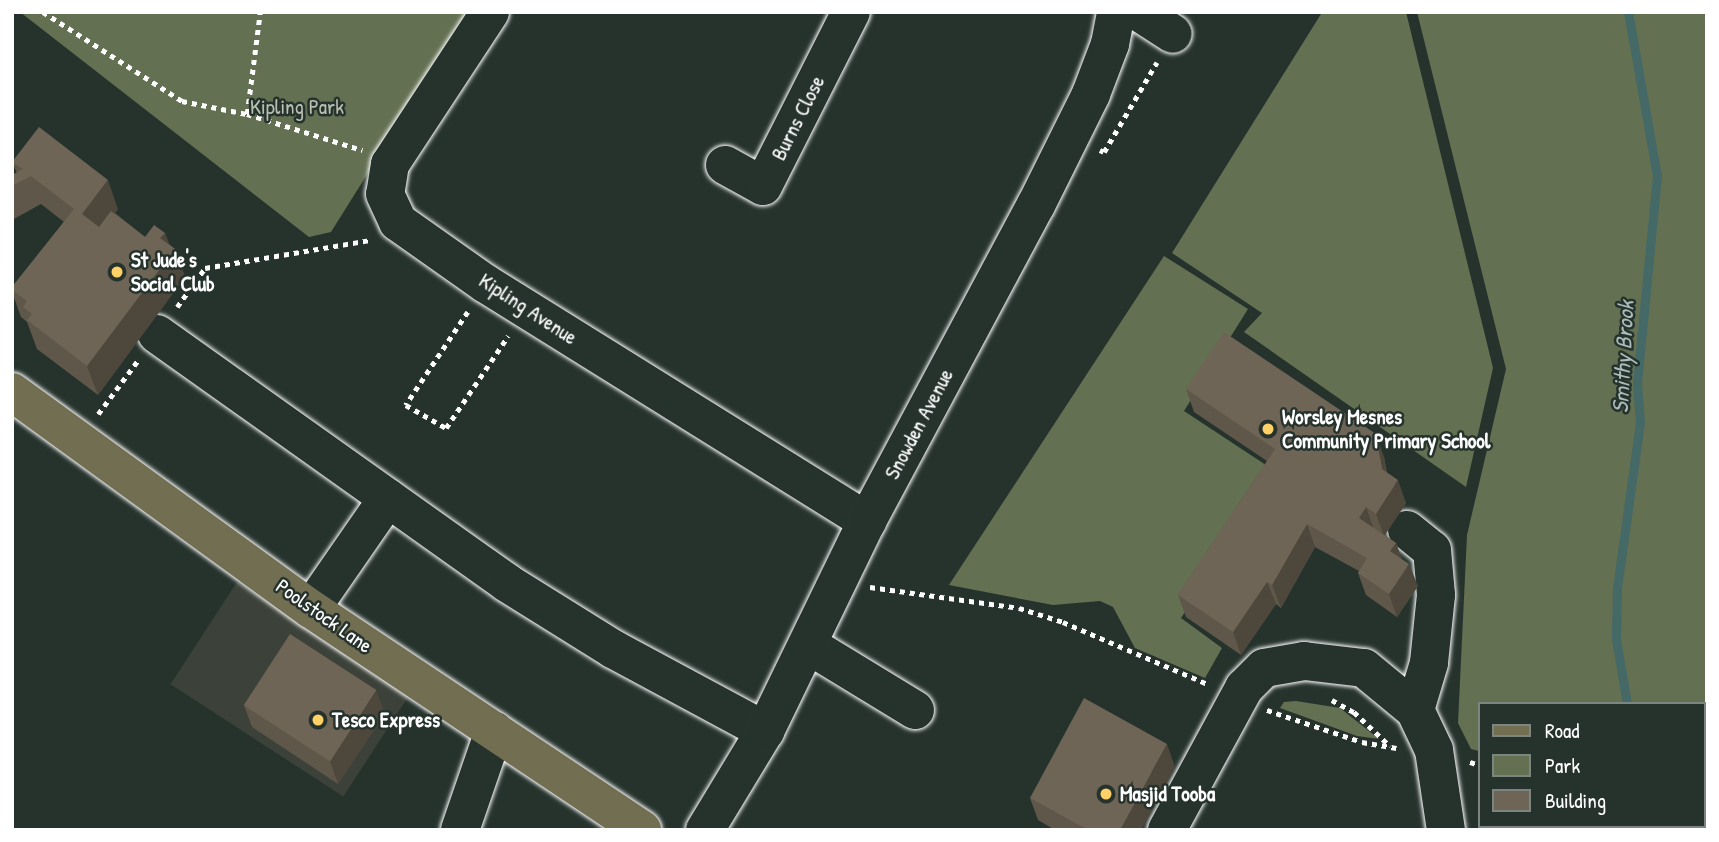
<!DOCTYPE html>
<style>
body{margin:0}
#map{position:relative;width:1719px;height:842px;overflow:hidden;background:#26332d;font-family:"Patrick Hand",sans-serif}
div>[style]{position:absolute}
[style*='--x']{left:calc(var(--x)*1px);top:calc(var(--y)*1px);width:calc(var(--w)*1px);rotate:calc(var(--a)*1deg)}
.built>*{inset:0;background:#3c4239;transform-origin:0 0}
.green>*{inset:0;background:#637052}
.stream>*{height:9px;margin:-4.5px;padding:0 4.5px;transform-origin:4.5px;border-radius:4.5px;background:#446967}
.path>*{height:4.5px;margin-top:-2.25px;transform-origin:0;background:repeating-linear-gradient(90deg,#fff 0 5px,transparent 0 10px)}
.roads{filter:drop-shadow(0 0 2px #fff) drop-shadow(0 0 2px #fff)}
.minor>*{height:38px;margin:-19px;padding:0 19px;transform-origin:19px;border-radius:19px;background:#26332d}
.major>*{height:38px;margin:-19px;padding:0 19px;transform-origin:19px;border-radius:19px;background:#726e52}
.wall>*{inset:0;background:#5f574a}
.shaded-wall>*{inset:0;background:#4d473c}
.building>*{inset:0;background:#6e6556;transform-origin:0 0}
.dots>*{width:19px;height:19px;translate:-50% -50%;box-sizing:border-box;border:4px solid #26332d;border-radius:50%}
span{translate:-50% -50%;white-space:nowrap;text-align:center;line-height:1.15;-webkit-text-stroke:5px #26332d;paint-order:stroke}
.park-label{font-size:21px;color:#b9bfb1}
.street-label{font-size:21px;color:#fff}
.poi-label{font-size:21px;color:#fff;font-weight:700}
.left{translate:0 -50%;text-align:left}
.water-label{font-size:23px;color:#abbcbb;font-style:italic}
.frame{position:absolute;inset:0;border:14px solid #fff;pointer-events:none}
.legend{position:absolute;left:1478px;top:702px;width:228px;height:126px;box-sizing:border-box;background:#26332d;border:2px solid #7d8581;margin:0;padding:9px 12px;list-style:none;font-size:21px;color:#fff}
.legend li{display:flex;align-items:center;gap:14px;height:35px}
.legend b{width:35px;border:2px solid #7d8581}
</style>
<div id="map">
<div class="built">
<div style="left:237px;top:582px;width:206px;height:122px;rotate:33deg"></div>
</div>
<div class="green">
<div style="clip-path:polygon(20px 12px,469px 12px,331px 232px,309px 237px)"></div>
<div style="clip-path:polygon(1406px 12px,1493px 368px,1466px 487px,1244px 332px,1262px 313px,1172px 253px,1321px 14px)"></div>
<div style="clip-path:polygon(1417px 12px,1707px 12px,1707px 810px,1703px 704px,1479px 704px,1479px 751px,1471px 749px,1458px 723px,1467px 535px,1506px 369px)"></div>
<div style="clip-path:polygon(1164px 256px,1248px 309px,1184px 411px,1278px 473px,1181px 618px,1222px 648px,1205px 678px,1135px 648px,1113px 607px,1100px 601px,1053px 605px,949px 585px)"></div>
<div style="clip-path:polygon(1296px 701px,1340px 708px,1379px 739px,1357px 736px,1280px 708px,1284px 702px)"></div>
</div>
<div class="stream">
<div style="--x:1627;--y:704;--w:66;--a:-99.6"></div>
<div style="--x:1616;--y:639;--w:51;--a:-88.9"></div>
<div style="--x:1617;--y:588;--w:167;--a:-82.1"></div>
<div style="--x:1640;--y:423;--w:40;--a:-94.3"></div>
<div style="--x:1637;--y:383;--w:208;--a:-84.5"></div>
<div style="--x:1657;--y:176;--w:167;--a:-100"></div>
<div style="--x:1703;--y:794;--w:4;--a:14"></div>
</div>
<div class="path">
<div style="--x:43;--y:12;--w:165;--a:32.6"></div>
<div style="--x:182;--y:101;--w:66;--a:11.3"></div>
<div style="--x:247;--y:114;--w:121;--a:17.4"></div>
<div style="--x:247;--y:114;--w:103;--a:-82.7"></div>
<div style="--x:1100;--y:150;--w:4;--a:27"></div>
<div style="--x:1104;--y:152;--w:104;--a:-59.5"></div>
<div style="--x:177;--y:307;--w:48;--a:-54.3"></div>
<div style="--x:205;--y:268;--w:167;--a:-9.6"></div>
<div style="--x:468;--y:312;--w:112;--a:123.7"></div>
<div style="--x:406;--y:405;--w:46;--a:29.9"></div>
<div style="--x:446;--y:428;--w:111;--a:-56"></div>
<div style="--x:98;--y:414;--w:69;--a:-53.3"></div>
<div style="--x:870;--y:587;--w:150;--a:8"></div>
<div style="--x:1019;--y:608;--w:46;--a:17.7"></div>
<div style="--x:1063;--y:622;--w:158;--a:23.2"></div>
<div style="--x:1332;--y:700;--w:25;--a:29"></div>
<div style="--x:1354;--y:712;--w:50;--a:43.4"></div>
<div style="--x:1267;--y:710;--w:100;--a:18.6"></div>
<div style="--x:1362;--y:742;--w:35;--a:10"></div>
<div style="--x:1470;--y:762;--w:9;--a:18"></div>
<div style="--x:1703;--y:821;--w:4;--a:14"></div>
</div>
<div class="roads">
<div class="minor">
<div style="--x:490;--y:12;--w:182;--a:123.3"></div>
<div style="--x:390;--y:164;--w:30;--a:99"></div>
<div style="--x:385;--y:194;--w:31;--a:65"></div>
<div style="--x:398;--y:222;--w:108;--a:35.2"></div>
<div style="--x:486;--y:284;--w:449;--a:31.9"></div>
<div style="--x:1139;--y:12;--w:40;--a:32.9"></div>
<div style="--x:725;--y:165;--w:43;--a:28.9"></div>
<div style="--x:763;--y:186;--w:195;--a:-63.2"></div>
<div style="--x:157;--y:334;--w:430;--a:35.4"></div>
<div style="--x:507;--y:583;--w:125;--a:31.9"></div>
<div style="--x:613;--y:649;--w:173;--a:28.3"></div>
<div style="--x:1407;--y:530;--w:32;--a:39"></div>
<div style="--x:1432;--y:550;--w:45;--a:84.9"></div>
<div style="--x:1436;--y:595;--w:68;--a:95.9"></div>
<div style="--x:1429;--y:663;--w:49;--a:106.6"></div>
<div style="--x:311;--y:609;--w:135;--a:-55.3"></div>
<div style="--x:810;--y:646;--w:123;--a:31.4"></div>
<div style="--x:460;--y:830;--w:105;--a:-71"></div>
<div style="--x:705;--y:830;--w:116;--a:-58.8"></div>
<div style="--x:765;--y:731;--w:233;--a:-64.1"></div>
<div style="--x:867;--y:521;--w:358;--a:-61.9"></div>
<div style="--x:1036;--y:205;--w:124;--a:-63.6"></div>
<div style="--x:1091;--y:94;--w:53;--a:-69.2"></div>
<div style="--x:1110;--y:44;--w:33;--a:-79"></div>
<div style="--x:1167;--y:830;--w:162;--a:-61.5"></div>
<div style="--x:1244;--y:688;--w:28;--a:-45"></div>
<div style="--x:1264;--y:668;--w:41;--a:-9.9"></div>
<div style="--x:1304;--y:661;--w:60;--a:6.7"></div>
<div style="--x:1364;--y:668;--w:66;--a:39.5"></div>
<div style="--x:1415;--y:710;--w:44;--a:64.6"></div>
<div style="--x:1434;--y:750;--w:81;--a:81.5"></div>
</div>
<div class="major">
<div style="--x:12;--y:392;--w:369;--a:36"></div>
<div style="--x:311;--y:609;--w:398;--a:33.7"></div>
</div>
</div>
<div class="wall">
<div style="clip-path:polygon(12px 162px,118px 209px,115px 213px,145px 237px,165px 233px,169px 244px,175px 249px,185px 277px,98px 395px,37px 349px,27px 322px,21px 317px,12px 292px,12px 287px,64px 222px,41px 204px,12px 220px,12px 175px,17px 173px)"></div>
<div style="clip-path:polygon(1186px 389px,1384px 457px,1387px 473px,1406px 503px,1385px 535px,1396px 543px,1401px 558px,1418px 586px,1397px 617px,1366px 595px,1358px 573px,1359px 571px,1315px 547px,1281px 608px,1276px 604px,1241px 655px,1186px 617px,1178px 595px,1267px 461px,1194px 412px)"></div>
<div style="clip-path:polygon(244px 705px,385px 713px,338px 784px,252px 727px)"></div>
<div style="clip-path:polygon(1175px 767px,1141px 830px,1055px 830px,1038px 820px,1030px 798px)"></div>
</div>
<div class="shaded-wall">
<div style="clip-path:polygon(108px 180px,118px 209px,92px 242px,82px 214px)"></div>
<div style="clip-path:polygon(165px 233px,172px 252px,175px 249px,185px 277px,98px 395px,87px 366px,160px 238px)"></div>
<div style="clip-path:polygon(1376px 434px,1384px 457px,1391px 491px,1398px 480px,1406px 503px,1384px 536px,1376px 514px,1382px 469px)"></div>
<div style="clip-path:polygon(1366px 507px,1374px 530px,1359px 518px)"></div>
<div style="clip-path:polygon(1307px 524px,1315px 547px,1281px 608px,1272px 585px)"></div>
<div style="clip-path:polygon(1396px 543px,1404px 565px,1390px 551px)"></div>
<div style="clip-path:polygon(1409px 564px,1418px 586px,1397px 617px,1389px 594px)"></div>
<div style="clip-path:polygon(1267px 582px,1276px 604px,1241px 655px,1233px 632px)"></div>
<div style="clip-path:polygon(376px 690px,385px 713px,338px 784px,330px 761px)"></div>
<div style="clip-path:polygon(1167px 744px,1175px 767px,1141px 830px,1120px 830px)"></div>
</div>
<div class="building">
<div style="clip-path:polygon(39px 127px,108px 180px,82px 214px,99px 227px,111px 211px,145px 237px,154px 225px,165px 233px,160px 238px,175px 249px,87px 366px,27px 320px,32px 314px,23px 307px,27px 301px,12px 290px,12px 287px,74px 209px,31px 176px,12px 186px,12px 175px,23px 169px,12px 162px)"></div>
<div style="clip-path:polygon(1224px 332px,1376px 434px,1382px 469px,1398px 480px,1376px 514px,1366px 507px,1359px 518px,1396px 543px,1390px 551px,1409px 564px,1389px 594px,1358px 573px,1367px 558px,1307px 524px,1272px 585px,1267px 582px,1233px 632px,1178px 595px,1275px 449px,1186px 389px)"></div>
<div style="left:290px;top:634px;width:103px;height:85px;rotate:33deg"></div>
<div style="clip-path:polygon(1084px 698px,1167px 744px,1120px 830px,1088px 830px,1030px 798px)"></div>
</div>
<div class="dots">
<div style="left:117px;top:272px;background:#ffd166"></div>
<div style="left:1268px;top:429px;background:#ffd166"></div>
<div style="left:318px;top:720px;background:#ffd166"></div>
<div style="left:1106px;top:794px;background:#ffd166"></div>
</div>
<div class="park-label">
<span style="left:297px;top:107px">Kipling Park</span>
</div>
<div class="street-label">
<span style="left:798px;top:118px;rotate:-63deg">Burns Close</span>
<span style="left:528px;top:309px;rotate:33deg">Kipling Avenue</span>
<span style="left:919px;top:424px;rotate:-62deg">Snowden Avenue</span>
<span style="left:324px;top:616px;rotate:35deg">Poolstock Lane</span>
</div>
<div class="poi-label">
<span class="left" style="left:131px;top:272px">St Jude's<br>Social Club</span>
<span class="left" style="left:1282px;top:429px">Worsley Mesnes<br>Community Primary School</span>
<span class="left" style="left:332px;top:720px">Tesco Express</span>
<span class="left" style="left:1120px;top:794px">Masjid Tooba</span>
</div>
<div class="water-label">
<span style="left:1623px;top:357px;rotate:-87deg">Smithy Brook</span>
</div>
<div class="frame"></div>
<ul class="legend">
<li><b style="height:9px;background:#726e52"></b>Road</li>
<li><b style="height:19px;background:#637052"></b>Park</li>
<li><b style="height:19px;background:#6e6556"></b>Building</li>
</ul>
</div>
